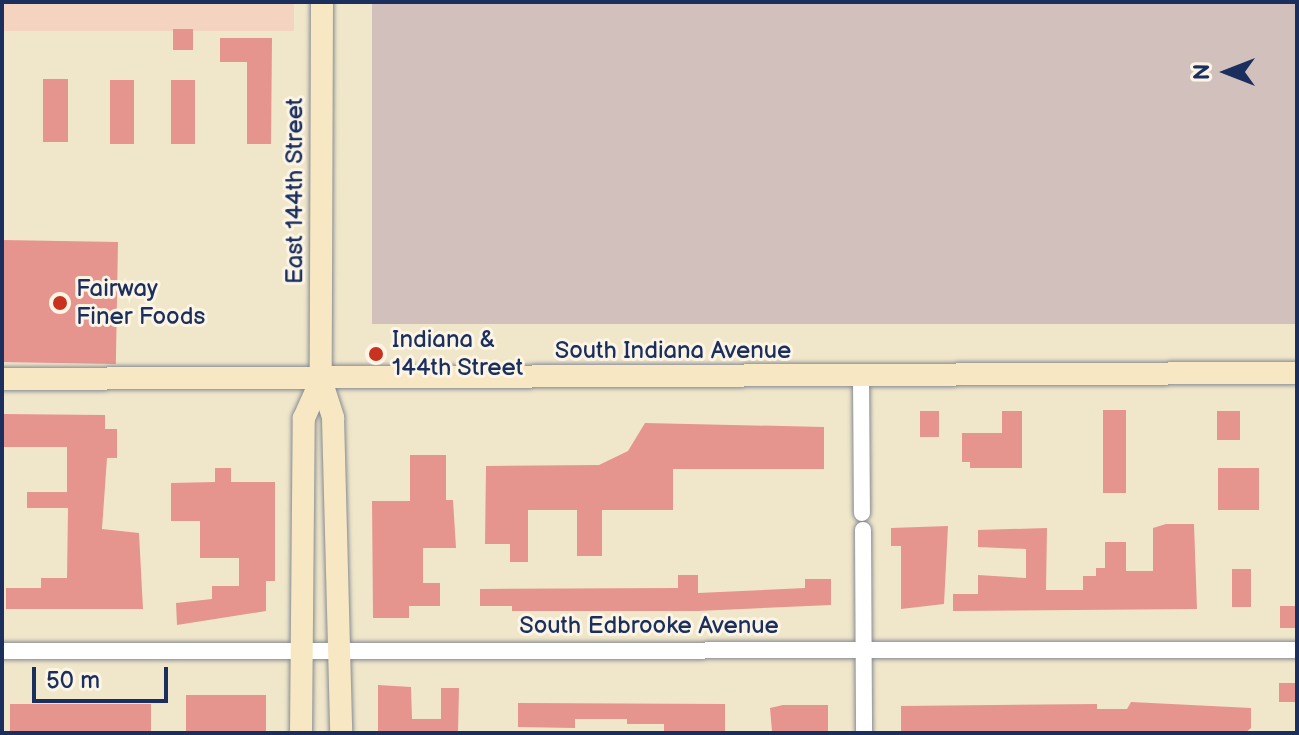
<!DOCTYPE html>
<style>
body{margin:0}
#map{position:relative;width:1299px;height:735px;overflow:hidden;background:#f0e7ca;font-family:"Balsamiq Sans",sans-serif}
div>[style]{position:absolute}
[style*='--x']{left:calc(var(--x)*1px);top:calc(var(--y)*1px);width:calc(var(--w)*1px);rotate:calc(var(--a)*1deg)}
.built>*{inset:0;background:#f5d3c1;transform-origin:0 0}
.industrial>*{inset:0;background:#d1c0bc;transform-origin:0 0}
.building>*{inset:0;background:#e6948e;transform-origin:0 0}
.roads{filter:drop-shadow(0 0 2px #868b94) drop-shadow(0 0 2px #868b94)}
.street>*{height:16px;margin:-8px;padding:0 8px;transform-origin:8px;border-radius:8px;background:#fff}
.secondary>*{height:22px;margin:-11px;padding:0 11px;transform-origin:11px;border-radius:11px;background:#f7e8c3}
.dots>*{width:22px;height:22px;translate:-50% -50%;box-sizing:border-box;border:4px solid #fcf5e5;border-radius:50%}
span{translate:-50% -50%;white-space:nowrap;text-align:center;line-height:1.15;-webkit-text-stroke:6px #fcf5e5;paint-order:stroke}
.street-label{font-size:24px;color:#1b2f5e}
.poi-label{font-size:24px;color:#1b2f5e}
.left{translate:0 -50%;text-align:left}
.frame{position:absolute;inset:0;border:4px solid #1b2f5e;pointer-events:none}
.north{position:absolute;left:1187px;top:32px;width:80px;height:80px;-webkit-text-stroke:6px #fcf5e5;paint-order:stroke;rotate:270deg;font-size:22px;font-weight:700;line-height:32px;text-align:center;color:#1b2f5e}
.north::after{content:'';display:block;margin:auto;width:28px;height:36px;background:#1b2f5e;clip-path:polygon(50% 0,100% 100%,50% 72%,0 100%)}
.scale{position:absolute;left:32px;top:667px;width:136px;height:36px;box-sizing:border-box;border:4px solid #1b2f5e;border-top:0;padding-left:10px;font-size:24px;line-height:28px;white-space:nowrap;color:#1b2f5e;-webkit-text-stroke:6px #fcf5e5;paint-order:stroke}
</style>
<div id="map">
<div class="built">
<div style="left:2px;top:2px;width:292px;height:29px"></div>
</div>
<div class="industrial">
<div style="left:372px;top:2px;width:925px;height:322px"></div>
</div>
<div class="building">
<div style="left:173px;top:29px;width:20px;height:21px"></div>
<div style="clip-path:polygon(220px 38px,272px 38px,271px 144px,247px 144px,247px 62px,220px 62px)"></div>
<div style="left:43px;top:79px;width:25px;height:63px"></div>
<div style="left:110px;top:80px;width:24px;height:64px"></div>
<div style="left:171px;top:80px;width:24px;height:64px"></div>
<div style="left:2px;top:240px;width:116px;height:122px;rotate:1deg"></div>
<div style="left:1103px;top:410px;width:23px;height:83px"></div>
<div style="left:920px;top:411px;width:19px;height:26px"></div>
<div style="clip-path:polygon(1002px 411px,1022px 411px,1022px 468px,970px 468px,970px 462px,962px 462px,962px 433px,1002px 433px)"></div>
<div style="left:1217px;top:411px;width:23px;height:29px"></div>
<div style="clip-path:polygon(2px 414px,105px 415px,105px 429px,117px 429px,117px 458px,107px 458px,102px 529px,139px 533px,143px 609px,6px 609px,6px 588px,41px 588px,41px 578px,67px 578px,68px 508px,27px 508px,27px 492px,67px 492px,67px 447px,2px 447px)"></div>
<div style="clip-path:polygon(645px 423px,824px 427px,824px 469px,673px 469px,673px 510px,602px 510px,602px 556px,577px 556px,577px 510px,528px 510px,528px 562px,510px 562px,510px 544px,485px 544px,486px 466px,599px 465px,628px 451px)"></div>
<div style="clip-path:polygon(410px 455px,446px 455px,446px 500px,453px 500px,456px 548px,423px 548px,423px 583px,440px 583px,440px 606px,409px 606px,409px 618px,373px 618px,372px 501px,410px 501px)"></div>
<div style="clip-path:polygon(215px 468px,231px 468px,231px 482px,275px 482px,275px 581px,266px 581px,266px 611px,177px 625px,176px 603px,212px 599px,212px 586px,239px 586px,239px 558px,200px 558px,200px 521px,171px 521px,171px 483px,215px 482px)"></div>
<div style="left:1218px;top:468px;width:41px;height:42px"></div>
<div style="clip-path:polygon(1166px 524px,1194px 524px,1197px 609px,953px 611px,953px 594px,978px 594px,978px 575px,1026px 578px,1026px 549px,978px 547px,978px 530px,1047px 528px,1046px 590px,1083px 590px,1083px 576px,1096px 576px,1096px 568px,1105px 568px,1105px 542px,1126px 542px,1126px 571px,1153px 571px,1153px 528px)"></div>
<div style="clip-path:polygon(948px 526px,944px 604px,901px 609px,901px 546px,891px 546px,891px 528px)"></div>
<div style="left:1232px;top:569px;width:19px;height:38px"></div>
<div style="clip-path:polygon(678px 575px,698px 575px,698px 593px,805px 588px,805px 579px,831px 579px,831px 605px,698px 611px,512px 611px,512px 606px,480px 606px,480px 589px,678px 588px)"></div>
<div style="left:1280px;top:606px;width:17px;height:22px"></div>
<div style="left:1279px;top:683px;width:17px;height:19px"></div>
<div style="clip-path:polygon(378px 685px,411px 687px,412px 719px,441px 719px,441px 688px,459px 688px,458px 733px,378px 733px)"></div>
<div style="left:186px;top:695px;width:80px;height:36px"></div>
<div style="clip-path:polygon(1131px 702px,1251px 708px,1251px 728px,1245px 733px,901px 733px,901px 706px,1097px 704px,1097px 709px,1127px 709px)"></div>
<div style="clip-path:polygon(518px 703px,725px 704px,725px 732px,664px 733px,664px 724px,627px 724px,627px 719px,575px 719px,575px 728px,518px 727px)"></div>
<div style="left:10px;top:704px;width:141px;height:29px"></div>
<div style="clip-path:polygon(783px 705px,828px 705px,828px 733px,772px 731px,770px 708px)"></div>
</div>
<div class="roads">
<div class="street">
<div style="--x:861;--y:376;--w:137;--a:89.6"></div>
<div style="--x:863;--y:530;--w:203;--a:89.7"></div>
<div style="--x:2;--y:651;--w:1295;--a:-0.04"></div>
</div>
<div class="secondary">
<div style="--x:322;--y:2;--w:378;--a:90.2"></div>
<div style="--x:321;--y:380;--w:40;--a:72"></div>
<div style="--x:333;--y:418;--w:315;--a:88.5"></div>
<div style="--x:2;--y:379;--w:1295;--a:-0.27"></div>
<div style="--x:301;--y:733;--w:315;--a:-89.5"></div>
<div style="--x:304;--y:418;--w:42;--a:-65.9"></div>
</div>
</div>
<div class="dots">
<div style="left:60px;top:303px;background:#c8321e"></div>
<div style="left:376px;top:354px;background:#c8321e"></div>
</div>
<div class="street-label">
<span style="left:295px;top:191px;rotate:-90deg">East 144th Street</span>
<span style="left:673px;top:351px">South Indiana Avenue</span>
<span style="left:649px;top:626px">South Edbrooke Avenue</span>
</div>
<div class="poi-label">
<span class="left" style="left:76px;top:303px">Fairway<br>Finer Foods</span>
<span class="left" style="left:392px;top:354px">Indiana &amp;<br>144th Street</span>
</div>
<div class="frame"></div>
<div class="north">N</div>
<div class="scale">50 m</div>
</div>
